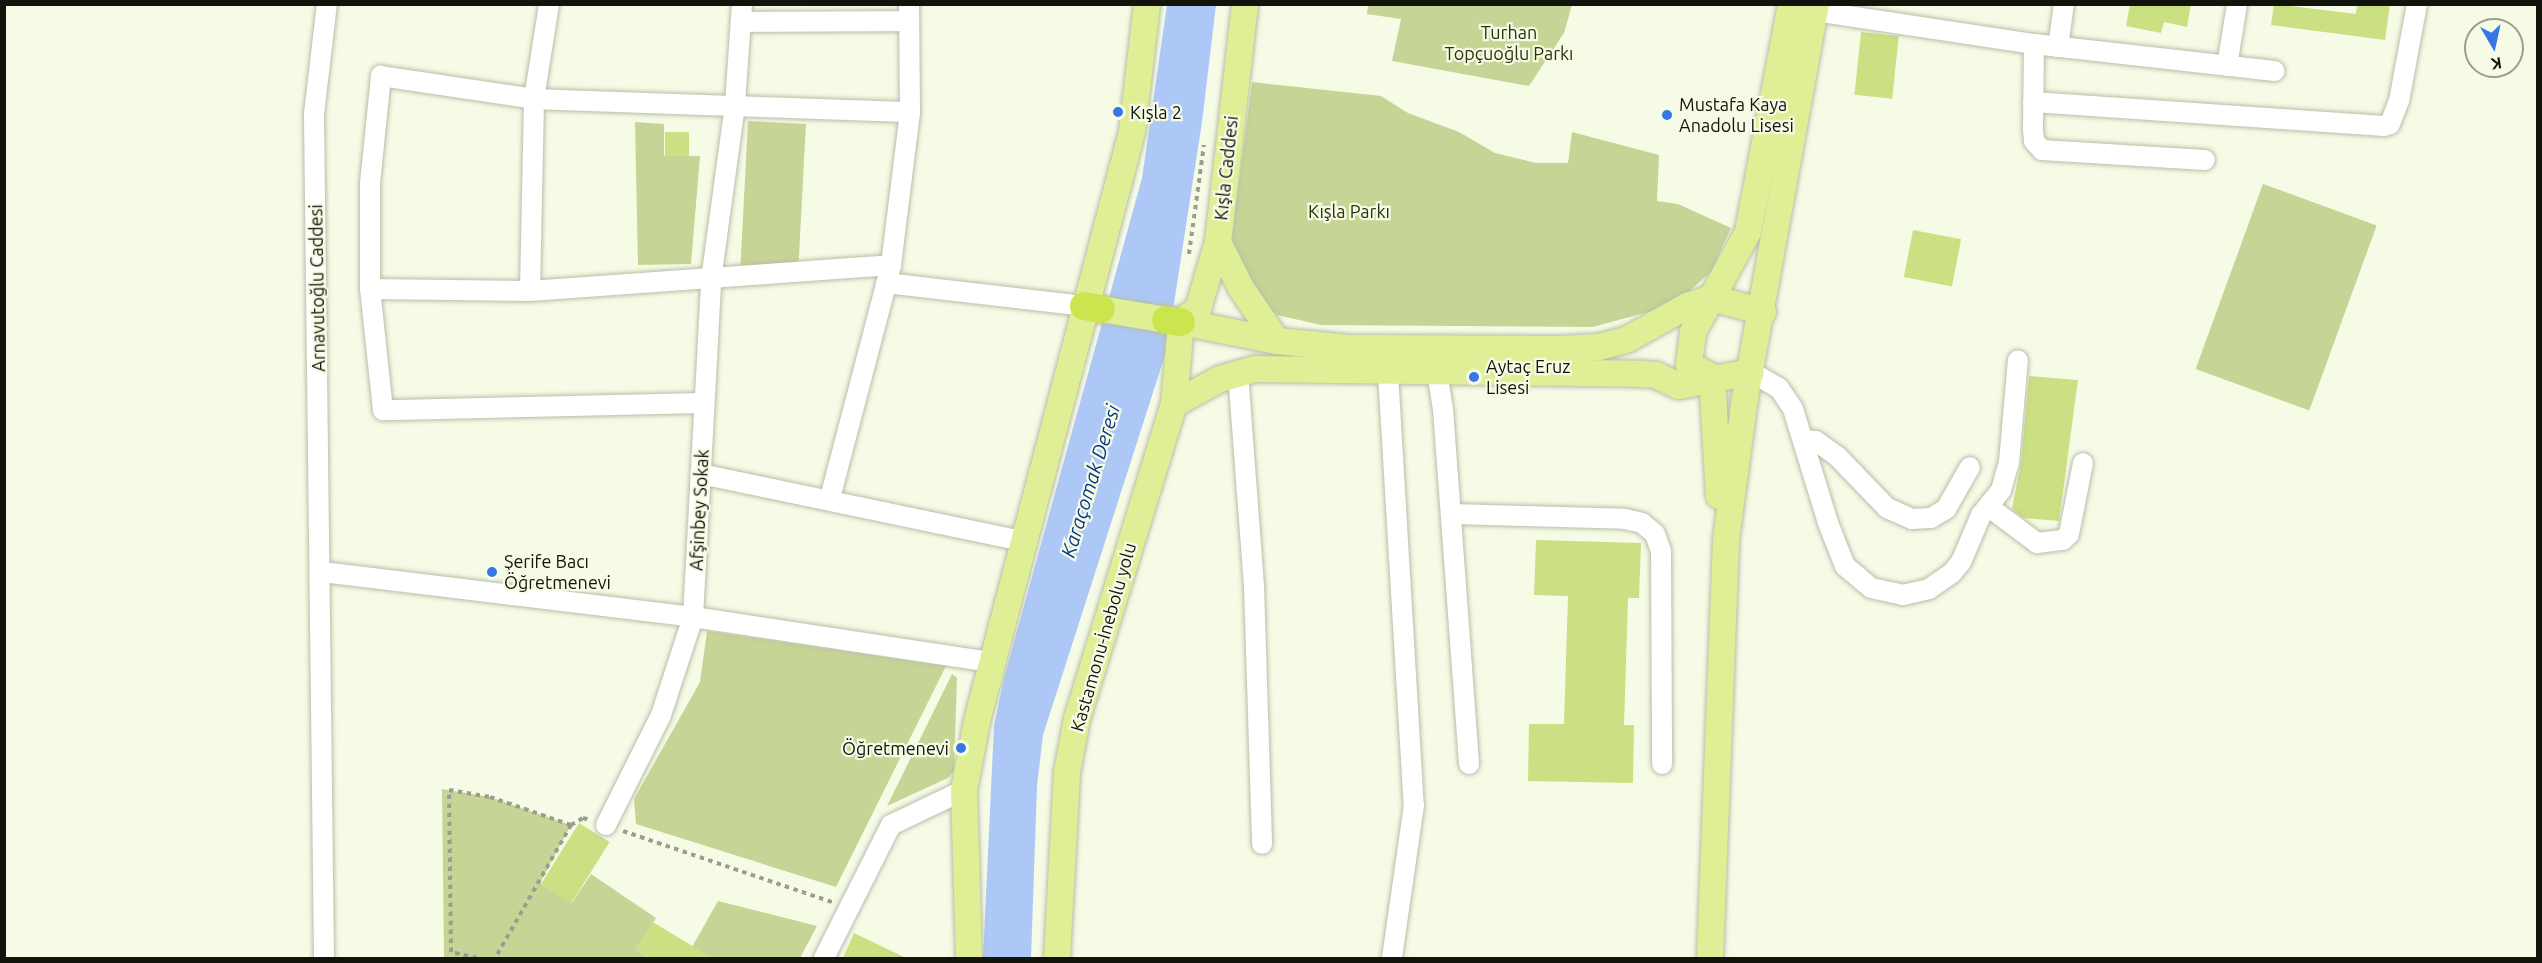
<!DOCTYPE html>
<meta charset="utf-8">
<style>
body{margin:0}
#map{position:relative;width:2542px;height:963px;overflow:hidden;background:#f6fbe6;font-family:Ubuntu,sans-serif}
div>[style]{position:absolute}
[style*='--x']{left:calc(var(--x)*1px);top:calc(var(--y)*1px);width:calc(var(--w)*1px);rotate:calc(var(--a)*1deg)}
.green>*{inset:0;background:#c6d595;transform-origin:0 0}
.water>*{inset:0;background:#adc8f6}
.building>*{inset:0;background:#cbdf83;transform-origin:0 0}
.path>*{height:4px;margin-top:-2px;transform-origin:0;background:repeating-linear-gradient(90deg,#9b9e8f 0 4.5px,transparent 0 9px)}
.roads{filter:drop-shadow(0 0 2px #b8bea9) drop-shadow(0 0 2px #b8bea9)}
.minor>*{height:20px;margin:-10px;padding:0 10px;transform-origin:10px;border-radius:10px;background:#fff}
.major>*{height:26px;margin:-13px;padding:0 13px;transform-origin:13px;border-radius:13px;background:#dfef95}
.highway>*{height:28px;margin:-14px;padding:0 14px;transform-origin:14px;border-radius:14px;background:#cae54e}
.dots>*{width:16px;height:16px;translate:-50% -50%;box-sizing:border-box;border:3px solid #f6fbe6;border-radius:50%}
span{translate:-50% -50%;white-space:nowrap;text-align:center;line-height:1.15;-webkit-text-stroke:4.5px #f6fbe6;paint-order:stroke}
.park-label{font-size:18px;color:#2b320b}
.poi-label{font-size:18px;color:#12140c}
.left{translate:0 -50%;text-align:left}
.right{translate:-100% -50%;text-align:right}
.street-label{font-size:18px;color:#12140c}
.water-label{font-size:20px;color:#07378b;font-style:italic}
.frame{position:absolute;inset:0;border:6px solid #12140c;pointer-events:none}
.north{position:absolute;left:2464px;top:18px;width:60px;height:60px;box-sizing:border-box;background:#f6fbe6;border:2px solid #9b9f8f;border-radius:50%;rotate:171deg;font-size:16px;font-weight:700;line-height:24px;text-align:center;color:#12140c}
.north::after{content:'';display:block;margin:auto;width:21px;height:27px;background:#3976e5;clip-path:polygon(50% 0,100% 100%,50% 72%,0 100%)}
</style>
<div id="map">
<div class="green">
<div style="clip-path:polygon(1368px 5px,1572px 4px,1572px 5px,1564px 33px,1529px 86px,1392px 61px,1401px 19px,1367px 14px)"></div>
<div style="clip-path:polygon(1252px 82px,1381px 96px,1408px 113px,1459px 132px,1495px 153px,1536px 163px,1568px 163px,1572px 132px,1659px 155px,1657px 201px,1678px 204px,1731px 228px,1711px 272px,1685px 295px,1659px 309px,1593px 327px,1321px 325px,1277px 315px,1257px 296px,1231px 245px)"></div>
<div style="left:748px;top:121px;width:58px;height:144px;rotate:3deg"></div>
<div style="clip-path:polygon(635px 122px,664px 124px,664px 156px,700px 156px,691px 264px,638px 265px)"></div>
<div style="left:2263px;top:184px;width:121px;height:197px;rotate:20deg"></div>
<div style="clip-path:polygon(707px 631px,946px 666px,836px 887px,636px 824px,634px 799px,700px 682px)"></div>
<div style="clip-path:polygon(952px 674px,957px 678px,954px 771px,948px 778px,887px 806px)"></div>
<div style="clip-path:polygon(442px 789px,490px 797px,571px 825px,540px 883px,572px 903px,591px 874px,656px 918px,636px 950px,649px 958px,444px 958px)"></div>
<div style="clip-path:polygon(718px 901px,817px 926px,800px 958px,712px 958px,692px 947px)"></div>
</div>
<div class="water">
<div style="clip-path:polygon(1167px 5px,1216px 5px,1202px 122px,1167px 349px,1043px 735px,1037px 786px,1031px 958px,983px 958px,994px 726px,1004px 678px,1142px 178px)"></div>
</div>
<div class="building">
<div style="clip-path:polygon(2130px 4px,2191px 4px,2187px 27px,2164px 22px,2161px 33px,2126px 26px)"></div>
<div style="clip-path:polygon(2274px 4px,2356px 14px,2357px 4px,2390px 4px,2385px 40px,2271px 25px)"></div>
<div style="left:1861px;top:32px;width:38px;height:63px;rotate:6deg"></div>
<div style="left:665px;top:132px;width:24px;height:24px"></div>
<div style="left:1913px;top:230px;width:49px;height:48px;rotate:11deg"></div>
<div style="clip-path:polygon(2029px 376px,2078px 380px,2059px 521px,2023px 518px,2012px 509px,2021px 463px)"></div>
<div style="clip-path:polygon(1536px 540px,1641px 543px,1639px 598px,1628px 598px,1624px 725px,1634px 725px,1633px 783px,1528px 781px,1529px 724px,1564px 724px,1568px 596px,1534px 595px)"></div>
<div style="left:579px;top:823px;width:36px;height:72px;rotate:32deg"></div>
<div style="clip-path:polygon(653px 922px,712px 958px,649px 958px,636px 950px)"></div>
<div style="clip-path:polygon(854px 933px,906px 958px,843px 958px)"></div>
</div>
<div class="path">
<div style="--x:1189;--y:254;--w:110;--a:-82.2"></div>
<div style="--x:571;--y:825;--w:14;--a:-30"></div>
<div style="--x:583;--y:818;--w:7;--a:16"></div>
<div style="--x:623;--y:831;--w:221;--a:18.8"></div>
<div style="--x:477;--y:958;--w:27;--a:-167"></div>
<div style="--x:451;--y:952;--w:162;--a:-90.7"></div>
<div style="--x:449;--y:790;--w:42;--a:9.7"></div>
<div style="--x:490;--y:797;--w:86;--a:19.1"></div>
<div style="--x:571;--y:825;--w:153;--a:119.7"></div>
</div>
<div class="roads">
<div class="minor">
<div style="--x:1802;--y:9;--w:235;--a:8.6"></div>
<div style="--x:2034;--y:44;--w:242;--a:6.4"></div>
<div style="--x:741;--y:22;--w:168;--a:-0.3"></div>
<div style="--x:2034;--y:44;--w:85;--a:90.7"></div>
<div style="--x:2033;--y:129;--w:12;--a:85"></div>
<div style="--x:2034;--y:141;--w:12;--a:48"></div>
<div style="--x:2042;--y:150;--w:163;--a:3.5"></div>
<div style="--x:2058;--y:47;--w:43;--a:-82.1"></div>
<div style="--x:2227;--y:66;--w:63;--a:-80.8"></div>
<div style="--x:2033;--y:102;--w:352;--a:3.9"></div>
<div style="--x:2384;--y:126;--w:6;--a:-18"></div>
<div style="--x:2390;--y:124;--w:25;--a:-69"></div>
<div style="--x:2399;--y:101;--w:99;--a:-79.5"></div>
<div style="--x:886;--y:283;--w:199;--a:6.6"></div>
<div style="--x:370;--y:289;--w:160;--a:0.7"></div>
<div style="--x:530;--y:291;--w:362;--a:-4.1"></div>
<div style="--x:530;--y:291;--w:192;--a:-88.8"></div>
<div style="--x:534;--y:99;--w:96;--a:-81"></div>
<div style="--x:1387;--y:356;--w:450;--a:86.6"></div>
<div style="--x:1414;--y:805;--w:155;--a:98.2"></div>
<div style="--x:1437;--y:372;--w:37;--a:81"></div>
<div style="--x:1443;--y:409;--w:356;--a:85.8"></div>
<div style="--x:1751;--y:372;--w:32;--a:30"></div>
<div style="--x:1779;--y:388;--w:25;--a:56"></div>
<div style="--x:1793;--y:409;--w:119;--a:72.9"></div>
<div style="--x:1828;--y:523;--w:46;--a:68.4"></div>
<div style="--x:1845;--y:566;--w:34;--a:40"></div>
<div style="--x:1871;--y:588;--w:33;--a:12"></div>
<div style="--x:1903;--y:595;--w:27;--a:-13"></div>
<div style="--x:1929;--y:589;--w:28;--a:-35"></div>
<div style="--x:1952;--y:573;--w:14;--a:-51"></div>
<div style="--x:1961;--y:562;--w:51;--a:-66.9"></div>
<div style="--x:1981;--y:515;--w:32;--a:-51"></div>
<div style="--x:2001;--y:490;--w:29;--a:-74"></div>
<div style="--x:2009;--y:462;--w:102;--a:-85"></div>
<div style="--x:1238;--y:373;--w:214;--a:85.7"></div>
<div style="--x:1254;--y:586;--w:258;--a:88.2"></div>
<div style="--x:703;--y:403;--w:320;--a:178.7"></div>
<div style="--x:383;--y:410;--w:122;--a:-96.1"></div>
<div style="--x:370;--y:289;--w:106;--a:-90"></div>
<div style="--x:370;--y:183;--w:108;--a:-84.1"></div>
<div style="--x:381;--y:76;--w:155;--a:8.5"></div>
<div style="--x:534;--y:99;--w:376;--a:2"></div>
<div style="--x:1803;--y:440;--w:13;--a:4"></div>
<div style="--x:1816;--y:441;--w:26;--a:36"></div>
<div style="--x:1837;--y:456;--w:72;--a:46.1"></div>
<div style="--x:1887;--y:508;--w:27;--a:24"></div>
<div style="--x:1912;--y:519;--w:19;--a:-3"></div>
<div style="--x:1931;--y:518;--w:17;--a:-31"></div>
<div style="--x:1946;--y:509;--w:48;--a:-60.3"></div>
<div style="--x:701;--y:474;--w:329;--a:11.8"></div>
<div style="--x:830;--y:498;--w:241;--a:-75.3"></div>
<div style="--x:891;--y:265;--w:154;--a:-82.9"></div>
<div style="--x:910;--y:112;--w:108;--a:-90.5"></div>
<div style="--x:1989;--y:507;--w:60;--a:36.9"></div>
<div style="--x:2037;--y:543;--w:26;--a:-7"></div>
<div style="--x:2063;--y:540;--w:8;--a:-45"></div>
<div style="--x:2069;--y:534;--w:72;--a:-78.8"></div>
<div style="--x:1451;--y:514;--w:174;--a:1.6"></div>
<div style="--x:1625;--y:519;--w:17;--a:13"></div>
<div style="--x:1642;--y:523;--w:17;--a:40"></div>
<div style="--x:1655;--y:534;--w:18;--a:71"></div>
<div style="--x:1661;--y:551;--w:213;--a:89.7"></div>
<div style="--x:322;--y:572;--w:374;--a:6.9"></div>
<div style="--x:693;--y:617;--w:300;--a:8.6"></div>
<div style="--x:606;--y:825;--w:123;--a:-63.4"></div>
<div style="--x:661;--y:715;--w:103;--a:-71.9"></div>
<div style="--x:693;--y:617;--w:337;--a:-86.9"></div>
<div style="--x:711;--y:280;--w:178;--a:-82.2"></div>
<div style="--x:735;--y:104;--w:100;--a:-86"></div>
<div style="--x:324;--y:958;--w:844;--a:-90.68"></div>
<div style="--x:314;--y:114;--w:111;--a:-83.3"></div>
<div style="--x:824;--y:958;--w:149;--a:-63.3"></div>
<div style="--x:891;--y:825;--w:81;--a:-25.6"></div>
</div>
<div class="major">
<div style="--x:1218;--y:242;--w:51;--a:63.4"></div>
<div style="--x:1241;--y:288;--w:64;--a:55.8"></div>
<div style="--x:1101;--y:309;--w:66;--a:9.6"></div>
<div style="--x:1181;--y:322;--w:98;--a:11.2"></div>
<div style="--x:1277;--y:341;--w:73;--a:5.5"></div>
<div style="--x:1350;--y:348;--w:211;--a:0.3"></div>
<div style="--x:1561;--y:349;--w:38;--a:-3"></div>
<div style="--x:1599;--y:347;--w:30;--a:-15"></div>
<div style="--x:1628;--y:339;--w:68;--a:-29.2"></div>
<div style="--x:1687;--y:306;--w:26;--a:-18"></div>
<div style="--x:1712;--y:298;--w:53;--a:15.4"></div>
<div style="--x:1181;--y:322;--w:21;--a:-37"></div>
<div style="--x:1198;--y:309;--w:70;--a:-73.4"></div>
<div style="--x:1218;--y:242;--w:240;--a:-83.5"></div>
<div style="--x:1712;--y:377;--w:26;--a:-152"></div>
<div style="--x:1689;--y:365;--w:33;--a:-83"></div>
<div style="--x:1693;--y:332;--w:114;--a:-61.2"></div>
<div style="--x:1748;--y:232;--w:232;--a:-79.3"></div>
<div style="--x:1712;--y:377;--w:119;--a:86.6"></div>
<div style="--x:1174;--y:404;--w:52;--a:-28.5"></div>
<div style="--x:1220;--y:379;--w:37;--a:-16"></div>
<div style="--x:1256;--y:369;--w:385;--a:0.7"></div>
<div style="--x:1641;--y:374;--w:15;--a:4"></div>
<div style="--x:1656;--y:375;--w:25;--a:26"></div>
<div style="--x:1679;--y:386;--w:73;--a:-11"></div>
<div style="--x:969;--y:958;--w:168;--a:-91.7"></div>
<div style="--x:964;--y:790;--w:70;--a:-79.3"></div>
<div style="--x:977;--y:721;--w:609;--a:-75.26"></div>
<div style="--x:1132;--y:132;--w:129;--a:-83.3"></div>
<div style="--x:1057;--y:958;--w:186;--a:-86.9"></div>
<div style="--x:1067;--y:772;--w:54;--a:-79.3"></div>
<div style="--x:1077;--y:719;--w:330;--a:-72.9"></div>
<div style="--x:1174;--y:404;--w:82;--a:-85.1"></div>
<div style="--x:1710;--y:958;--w:418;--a:-87.8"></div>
<div style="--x:1726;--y:540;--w:143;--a:-82.4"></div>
<div style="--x:1745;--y:398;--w:400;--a:-79.8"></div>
</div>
<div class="highway">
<div style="--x:1084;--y:306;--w:17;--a:10"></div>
<div style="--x:1166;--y:320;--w:15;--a:8"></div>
</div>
</div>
<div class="dots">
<div style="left:1118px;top:112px;background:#3976e5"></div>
<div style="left:1667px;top:115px;background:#3976e5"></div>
<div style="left:1474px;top:377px;background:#3976e5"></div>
<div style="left:492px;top:572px;background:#3976e5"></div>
<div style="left:961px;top:748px;background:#3976e5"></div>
</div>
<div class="park-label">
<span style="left:1509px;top:43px">Turhan<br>Topçuoğlu Parkı</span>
<span style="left:1349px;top:211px">Kışla Parkı</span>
</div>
<div class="poi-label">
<span class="left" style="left:1679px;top:115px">Mustafa Kaya<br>Anadolu Lisesi</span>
<span class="left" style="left:1130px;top:112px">Kışla 2</span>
<span class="left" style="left:1486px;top:377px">Aytaç Eruz<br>Lisesi</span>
<span class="left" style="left:504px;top:572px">Şerife Bacı<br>Öğretmenevi</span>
<span class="right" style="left:949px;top:748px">Öğretmenevi</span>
</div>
<div class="street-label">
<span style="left:1226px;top:168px;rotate:-84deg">Kışla Caddesi</span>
<span style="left:317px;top:288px;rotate:-91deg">Arnavutoğlu Caddesi</span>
<span style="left:699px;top:510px;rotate:-87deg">Afşinbey Sokak</span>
<span style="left:1103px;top:637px;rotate:-74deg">Kastamonu-İnebolu yolu</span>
</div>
<div class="water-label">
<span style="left:1090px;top:481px;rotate:-73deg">Karaçomak Deresi</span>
</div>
<div class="frame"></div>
<div class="north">K</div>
</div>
